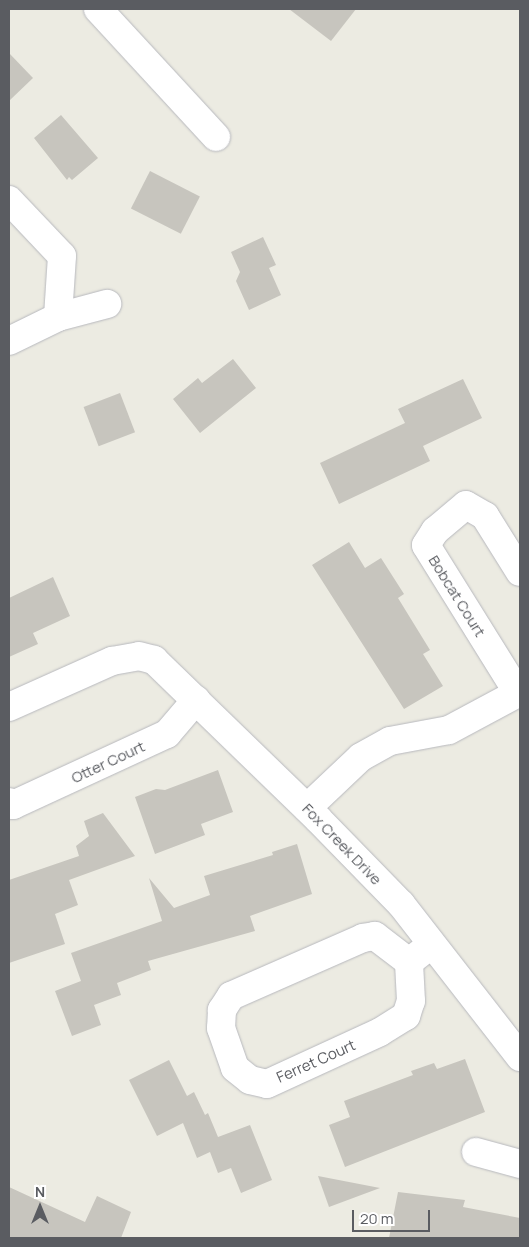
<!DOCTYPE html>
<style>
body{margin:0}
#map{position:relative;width:529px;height:1247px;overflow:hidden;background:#ecebe2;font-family:Manrope,sans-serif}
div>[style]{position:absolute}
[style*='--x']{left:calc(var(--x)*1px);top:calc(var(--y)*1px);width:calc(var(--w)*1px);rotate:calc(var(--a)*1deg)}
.building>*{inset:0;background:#c7c5be;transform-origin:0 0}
.roads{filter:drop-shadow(0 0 1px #b7b8bd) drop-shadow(0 0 1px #b7b8bd)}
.minor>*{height:28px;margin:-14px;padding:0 14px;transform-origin:14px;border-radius:14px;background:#fff}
span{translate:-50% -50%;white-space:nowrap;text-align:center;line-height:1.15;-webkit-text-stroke:5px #fff;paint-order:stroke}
.street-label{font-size:15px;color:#5a5c61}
.frame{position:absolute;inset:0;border:10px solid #5a5c61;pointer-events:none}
.north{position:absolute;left:15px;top:1182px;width:50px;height:50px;-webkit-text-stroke:4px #fff;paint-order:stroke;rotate:0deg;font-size:14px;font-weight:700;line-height:20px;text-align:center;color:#5a5c61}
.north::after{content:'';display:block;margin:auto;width:18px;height:22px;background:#5a5c61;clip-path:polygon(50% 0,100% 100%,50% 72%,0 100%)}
.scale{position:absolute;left:352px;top:1210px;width:78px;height:22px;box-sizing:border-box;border:2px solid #5a5c61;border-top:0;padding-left:6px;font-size:15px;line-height:18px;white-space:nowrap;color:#5a5c61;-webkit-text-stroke:4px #fff;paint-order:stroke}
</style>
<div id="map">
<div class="building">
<div style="clip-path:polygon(289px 9px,356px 9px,331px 41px)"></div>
<div style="clip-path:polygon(9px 53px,33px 78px,9px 101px)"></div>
<div style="clip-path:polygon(61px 115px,98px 158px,72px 180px,69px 177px,67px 180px,34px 138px)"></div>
<div style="left:150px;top:171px;width:56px;height:42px;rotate:27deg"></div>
<div style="clip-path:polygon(263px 237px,276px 265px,269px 268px,281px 295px,249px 310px,236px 281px,240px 272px,231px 252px)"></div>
<div style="clip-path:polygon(233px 359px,256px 388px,200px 433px,173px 399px,198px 378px,202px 383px)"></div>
<div style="clip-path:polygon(463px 379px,482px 418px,423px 446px,430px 461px,339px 504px,320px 463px,405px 423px,398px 409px)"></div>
<div style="left:120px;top:393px;width:42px;height:39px;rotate:69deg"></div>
<div style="clip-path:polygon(349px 542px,365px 568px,381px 558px,404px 594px,398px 598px,430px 650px,423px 654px,443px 686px,404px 709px,312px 565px)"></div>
<div style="clip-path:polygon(53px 577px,70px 616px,33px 633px,38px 644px,9px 657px,9px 598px)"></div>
<div style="clip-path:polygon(218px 770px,233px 812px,201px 824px,205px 835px,155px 854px,135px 797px,156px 789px,165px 790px)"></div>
<div style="clip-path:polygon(103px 813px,135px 856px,69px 880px,78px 905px,55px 914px,65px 944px,9px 963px,9px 880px,79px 856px,76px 846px,89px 836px,84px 821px)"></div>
<div style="clip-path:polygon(297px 844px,312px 894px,250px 916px,255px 931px,148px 961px,151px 970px,117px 983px,121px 995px,94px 1005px,101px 1025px,72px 1036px,55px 991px,81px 981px,71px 953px,162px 921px,149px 878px,174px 908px,210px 895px,204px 876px,273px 855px,272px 852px)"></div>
<div style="clip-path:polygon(465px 1059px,485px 1112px,345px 1167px,329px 1125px,350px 1117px,344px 1101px,413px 1075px,411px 1071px,434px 1063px,437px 1069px)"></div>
<div style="clip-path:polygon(169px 1060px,187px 1096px,194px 1092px,205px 1115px,208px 1113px,218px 1137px,250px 1125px,272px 1180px,241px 1193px,231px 1168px,218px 1173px,210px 1152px,197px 1158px,183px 1123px,157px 1136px,129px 1080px)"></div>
<div style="clip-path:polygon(318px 1176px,380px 1188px,329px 1207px)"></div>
<div style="clip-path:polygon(9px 1187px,85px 1222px,97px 1196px,131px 1212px,121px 1238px,9px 1238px)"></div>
<div style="clip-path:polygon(398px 1192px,465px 1200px,463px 1207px,520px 1218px,520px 1238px,389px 1238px)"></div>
</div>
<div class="roads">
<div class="minor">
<div style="--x:98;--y:9;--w:174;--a:47.3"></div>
<div style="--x:9;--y:200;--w:77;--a:46.6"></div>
<div style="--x:62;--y:256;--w:61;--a:93.8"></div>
<div style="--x:9;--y:341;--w:55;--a:-26.1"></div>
<div style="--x:58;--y:317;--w:51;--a:-14.9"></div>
<div style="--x:518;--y:693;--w:174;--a:-121.9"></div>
<div style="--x:426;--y:545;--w:17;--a:-57"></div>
<div style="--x:435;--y:531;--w:40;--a:-40"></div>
<div style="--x:466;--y:505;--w:22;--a:30"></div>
<div style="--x:485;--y:516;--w:66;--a:58"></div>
<div style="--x:9;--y:707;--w:113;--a:-24.1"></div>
<div style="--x:112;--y:661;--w:27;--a:-10"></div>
<div style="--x:139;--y:656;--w:16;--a:15"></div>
<div style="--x:154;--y:660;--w:228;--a:44.1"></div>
<div style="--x:318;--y:819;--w:119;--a:45.7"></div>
<div style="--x:401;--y:904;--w:194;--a:52.1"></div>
<div style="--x:9;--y:802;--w:5;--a:37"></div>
<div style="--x:13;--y:805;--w:170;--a:-24.8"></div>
<div style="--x:167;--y:734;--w:45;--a:-49.5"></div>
<div style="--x:307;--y:808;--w:74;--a:-43.4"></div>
<div style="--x:361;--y:757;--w:33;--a:-29"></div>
<div style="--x:390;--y:741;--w:60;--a:-10.6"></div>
<div style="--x:449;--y:730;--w:81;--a:-28.2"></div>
<div style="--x:409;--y:962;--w:43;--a:-142.6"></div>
<div style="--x:375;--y:936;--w:12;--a:171"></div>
<div style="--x:363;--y:938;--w:144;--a:156.3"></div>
<div style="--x:231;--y:996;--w:17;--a:123"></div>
<div style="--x:222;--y:1010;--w:18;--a:93"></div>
<div style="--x:221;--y:1028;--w:42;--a:70.7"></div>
<div style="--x:235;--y:1068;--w:19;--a:39"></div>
<div style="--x:250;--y:1080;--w:17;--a:13"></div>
<div style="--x:267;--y:1084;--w:124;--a:-24.7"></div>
<div style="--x:380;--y:1032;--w:31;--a:-32"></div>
<div style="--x:406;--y:1016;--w:16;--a:-72"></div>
<div style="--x:411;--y:1001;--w:39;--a:-93"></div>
<div style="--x:409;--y:962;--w:28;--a:-38"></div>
<div style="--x:476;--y:1152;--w:46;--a:15.3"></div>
</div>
</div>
<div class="street-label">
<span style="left:457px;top:596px;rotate:58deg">Bobcat Court</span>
<span style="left:108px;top:762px;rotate:-25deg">Otter Court</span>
<span style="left:342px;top:844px;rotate:46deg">Fox Creek Drive</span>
<span style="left:316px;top:1061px;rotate:-24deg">Ferret Court</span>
</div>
<div class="frame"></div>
<div class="north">N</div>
<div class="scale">20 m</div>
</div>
